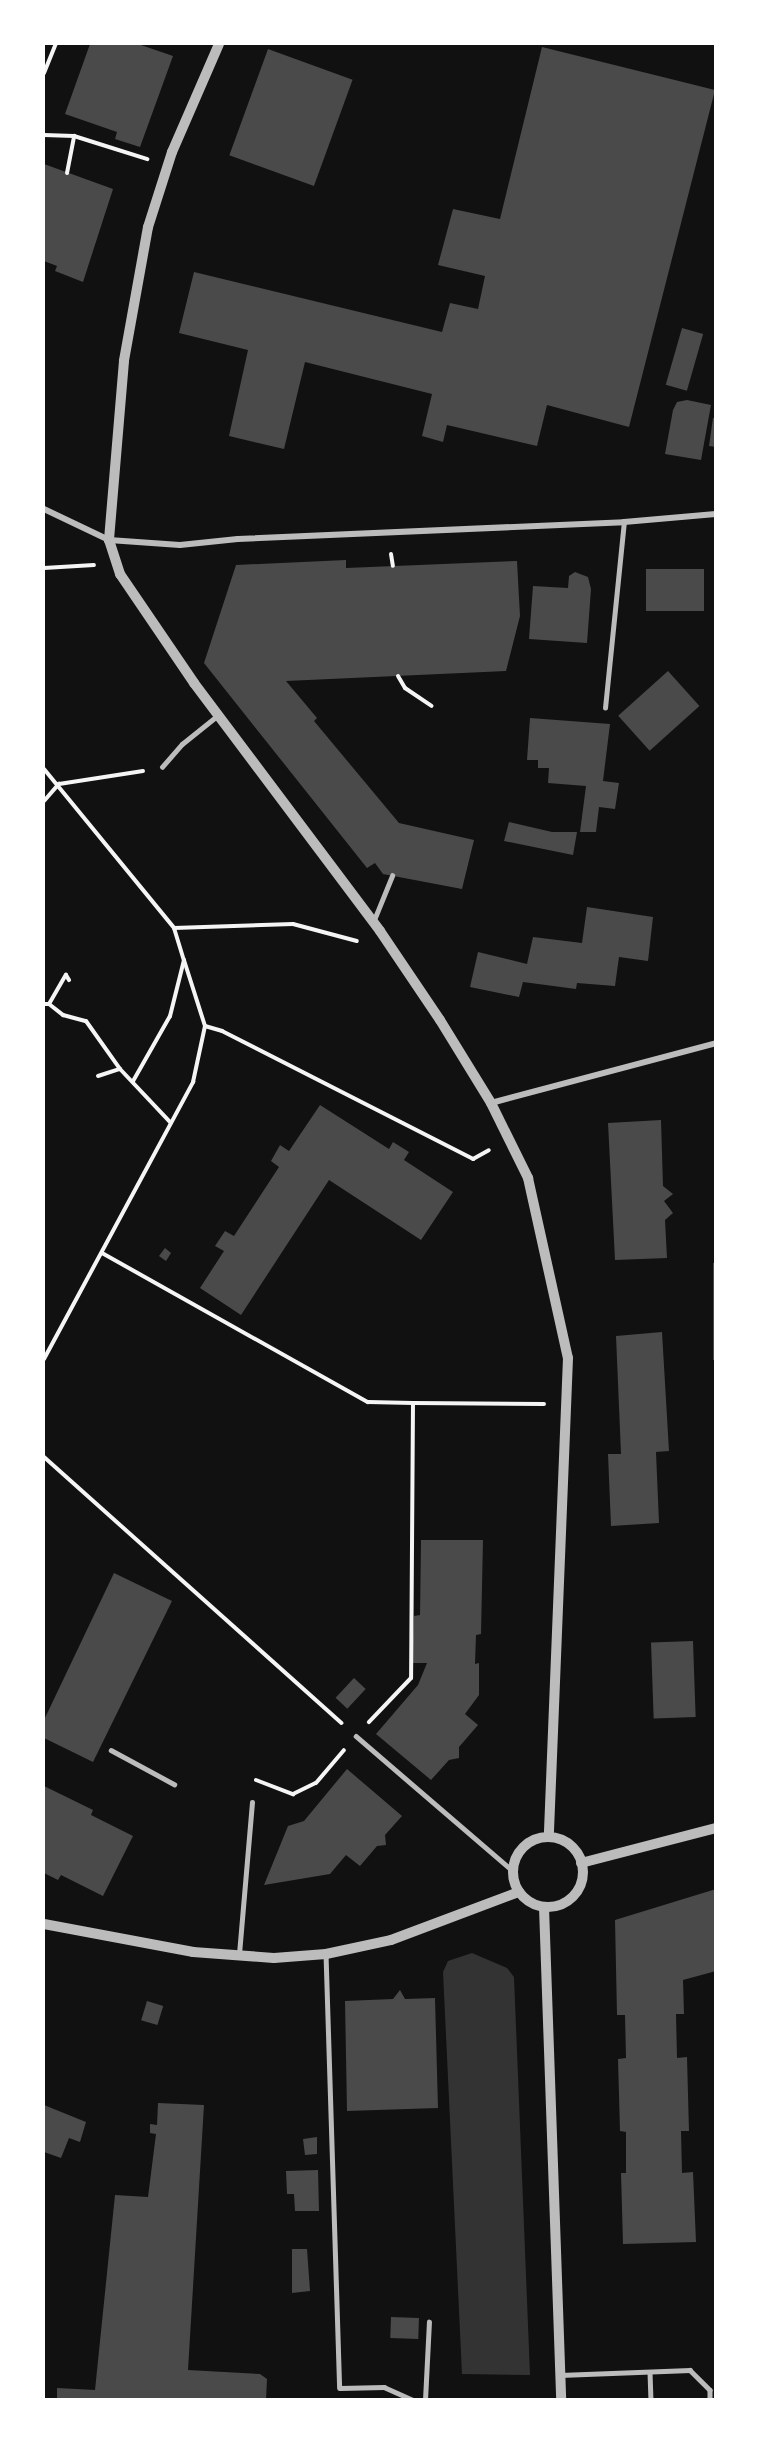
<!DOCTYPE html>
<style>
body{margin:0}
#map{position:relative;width:759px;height:2443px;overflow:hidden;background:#111;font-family:Poppins,sans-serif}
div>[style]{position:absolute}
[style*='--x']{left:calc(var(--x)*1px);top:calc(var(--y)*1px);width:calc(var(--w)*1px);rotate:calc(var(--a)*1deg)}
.water>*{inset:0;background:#333}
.building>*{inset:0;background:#4a4a4a;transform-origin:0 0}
.path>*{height:4px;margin:-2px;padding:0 2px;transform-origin:2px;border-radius:2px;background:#f5f5f5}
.service>*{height:4.5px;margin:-2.25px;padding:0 2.25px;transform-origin:2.25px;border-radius:2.25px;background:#bcbcbc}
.minor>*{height:6px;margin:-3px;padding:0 3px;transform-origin:3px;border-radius:3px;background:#bcbcbc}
.tertiary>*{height:10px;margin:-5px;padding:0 5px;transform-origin:5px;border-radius:5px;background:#bcbcbc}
.tertiary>.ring{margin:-5px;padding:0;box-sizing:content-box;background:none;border:10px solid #bcbcbc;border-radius:50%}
span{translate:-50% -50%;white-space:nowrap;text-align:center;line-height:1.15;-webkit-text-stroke:6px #fff;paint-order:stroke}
.frame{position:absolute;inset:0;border:45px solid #fff;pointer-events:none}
</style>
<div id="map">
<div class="water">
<div style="clip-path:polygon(472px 1953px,507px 1968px,514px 1977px,530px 2375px,462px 2374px,443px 1972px,448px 1961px)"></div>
</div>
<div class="building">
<div style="clip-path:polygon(90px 44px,138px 44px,173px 56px,140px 147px,115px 139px,117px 132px,65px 114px)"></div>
<div style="clip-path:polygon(542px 47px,715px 90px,629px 427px,547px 405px,537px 446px,447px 425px,443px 442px,422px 436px,432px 394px,305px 362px,284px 449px,229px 436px,248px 350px,179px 333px,194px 272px,442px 332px,450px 303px,478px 309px,485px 276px,438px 265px,453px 209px,500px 219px)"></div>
<div style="left:268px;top:49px;width:90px;height:113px;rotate:20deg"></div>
<div style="clip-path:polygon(44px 164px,113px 189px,83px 282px,55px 271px,57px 266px,44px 261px)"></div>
<div style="left:682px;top:328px;width:22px;height:59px;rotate:16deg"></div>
<div style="clip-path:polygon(687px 400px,711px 405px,701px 460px,665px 454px,673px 410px,677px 402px)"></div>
<div style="clip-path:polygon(713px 418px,716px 418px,716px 447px,709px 446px)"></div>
<div style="clip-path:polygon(346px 560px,346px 568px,517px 561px,520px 616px,506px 671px,286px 681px,317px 718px,314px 721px,399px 823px,474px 840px,462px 889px,383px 874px,375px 863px,367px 868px,204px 663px,236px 565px)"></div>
<div style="left:646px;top:569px;width:58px;height:42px"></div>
<div style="clip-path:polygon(575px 572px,588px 577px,591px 589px,587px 643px,529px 639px,533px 586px,568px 588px,569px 576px)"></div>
<div style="left:668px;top:671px;width:47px;height:67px;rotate:48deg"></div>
<div style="clip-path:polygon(530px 718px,610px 724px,603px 781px,619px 783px,615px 809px,599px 807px,596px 832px,580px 832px,586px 786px,548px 783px,549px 768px,538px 768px,538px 760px,527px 760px)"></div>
<div style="clip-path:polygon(509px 822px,552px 832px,577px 832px,573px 855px,504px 841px)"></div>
<div style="clip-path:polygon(587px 907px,653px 917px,648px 961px,619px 957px,615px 986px,577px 983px,576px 989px,523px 982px,519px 997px,470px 987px,478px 952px,527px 964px,533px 937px,582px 943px)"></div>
<div style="clip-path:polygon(320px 1105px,389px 1149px,393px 1142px,409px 1152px,404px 1160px,453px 1192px,421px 1240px,329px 1180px,241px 1315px,200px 1288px,224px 1251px,215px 1246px,225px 1231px,234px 1236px,279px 1167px,271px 1161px,280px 1145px,289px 1151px)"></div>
<div style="clip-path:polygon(661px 1120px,663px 1186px,673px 1194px,664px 1201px,673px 1213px,665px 1220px,667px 1258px,615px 1260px,608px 1123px)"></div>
<div style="clip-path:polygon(165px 1248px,171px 1253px,166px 1261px,159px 1256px)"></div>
<div style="left:713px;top:1263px;width:3px;height:97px"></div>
<div style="clip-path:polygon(662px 1332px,669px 1451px,656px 1452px,659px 1523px,611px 1526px,608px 1454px,621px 1454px,616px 1336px)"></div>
<div style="clip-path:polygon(421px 1540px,483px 1540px,481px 1634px,476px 1635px,475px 1664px,479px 1663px,479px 1695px,465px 1714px,478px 1725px,459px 1747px,459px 1758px,449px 1760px,431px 1780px,376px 1734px,418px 1685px,427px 1663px,412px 1663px,414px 1616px,420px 1615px)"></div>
<div style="clip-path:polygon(114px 1573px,172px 1601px,93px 1762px,44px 1738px,44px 1720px)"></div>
<div style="left:693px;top:1641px;width:76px;height:42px;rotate:88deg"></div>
<div style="left:354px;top:1678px;width:16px;height:27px;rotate:43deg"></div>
<div style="clip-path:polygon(347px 1769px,402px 1816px,385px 1835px,386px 1845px,377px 1846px,360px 1866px,346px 1855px,330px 1874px,264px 1885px,288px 1826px,304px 1821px)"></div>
<div style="clip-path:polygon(44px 1786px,93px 1810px,91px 1815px,133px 1836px,103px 1896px,61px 1875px,58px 1880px,44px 1873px)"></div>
<div style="clip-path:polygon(716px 1889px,716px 1971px,683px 1980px,684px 2014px,676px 2014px,677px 2058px,687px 2057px,689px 2131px,681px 2131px,682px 2173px,693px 2172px,696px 2242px,623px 2244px,621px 2173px,626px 2173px,626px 2132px,620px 2131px,618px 2059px,626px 2058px,625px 2015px,617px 2015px,615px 1920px)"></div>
<div style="clip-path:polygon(400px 1990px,405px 1999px,435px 1998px,438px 2108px,347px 2111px,345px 2001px,393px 1999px)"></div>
<div style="left:147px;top:2001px;width:17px;height:20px;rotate:17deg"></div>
<div style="clip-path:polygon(158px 2103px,204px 2105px,188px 2370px,260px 2374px,267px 2379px,266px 2400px,57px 2400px,57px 2388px,95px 2390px,115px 2195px,148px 2197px,156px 2134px,150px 2133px,150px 2124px,157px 2125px)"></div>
<div style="clip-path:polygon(44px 2105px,86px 2122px,80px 2142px,69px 2138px,61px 2158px,44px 2152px)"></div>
<div style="clip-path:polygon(317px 2137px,317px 2154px,305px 2155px,303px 2139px)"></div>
<div style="clip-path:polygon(318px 2170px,319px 2211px,295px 2211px,294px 2194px,287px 2194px,286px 2171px)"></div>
<div style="clip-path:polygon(292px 2249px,307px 2249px,310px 2291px,292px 2293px)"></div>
<div style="left:391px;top:2317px;width:28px;height:21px;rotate:2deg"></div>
</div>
<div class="path">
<div style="--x:44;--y:73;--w:31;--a:-68"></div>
<div style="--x:44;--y:135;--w:30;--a:2"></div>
<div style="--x:74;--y:136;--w:77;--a:17.5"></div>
<div style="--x:67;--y:173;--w:38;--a:-79"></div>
<div style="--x:391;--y:554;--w:12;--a:81"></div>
<div style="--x:44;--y:568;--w:50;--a:-3.4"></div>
<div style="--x:398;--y:676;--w:14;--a:60"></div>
<div style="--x:405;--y:688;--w:32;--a:34"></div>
<div style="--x:44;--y:769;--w:205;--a:50.7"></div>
<div style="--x:174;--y:928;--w:34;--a:73"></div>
<div style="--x:184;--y:960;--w:58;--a:104"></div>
<div style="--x:170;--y:1016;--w:75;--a:119.6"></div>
<div style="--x:44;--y:801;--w:23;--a:-49"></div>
<div style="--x:59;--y:784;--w:85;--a:-8.8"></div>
<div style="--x:174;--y:928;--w:119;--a:-1.9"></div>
<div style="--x:293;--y:924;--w:66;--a:14.9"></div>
<div style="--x:44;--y:1004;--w:5;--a:0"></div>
<div style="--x:49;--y:1004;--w:34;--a:-60"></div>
<div style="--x:66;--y:975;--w:6;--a:59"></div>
<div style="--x:49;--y:1004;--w:18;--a:38"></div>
<div style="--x:63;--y:1015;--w:24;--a:15"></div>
<div style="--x:86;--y:1021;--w:59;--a:54.7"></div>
<div style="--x:120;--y:1069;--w:74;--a:46.6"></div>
<div style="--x:205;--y:1026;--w:18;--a:16"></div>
<div style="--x:222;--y:1031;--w:282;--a:27"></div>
<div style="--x:473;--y:1159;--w:18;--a:-29"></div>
<div style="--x:98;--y:1076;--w:23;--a:-18"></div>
<div style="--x:102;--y:1253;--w:305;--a:29.3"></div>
<div style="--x:368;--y:1402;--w:45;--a:1.3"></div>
<div style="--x:413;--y:1403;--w:275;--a:90.4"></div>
<div style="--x:411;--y:1678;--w:61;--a:133.7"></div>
<div style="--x:44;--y:1359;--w:315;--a:-61.7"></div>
<div style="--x:193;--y:1082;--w:57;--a:-77.9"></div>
<div style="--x:205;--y:1026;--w:69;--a:-107.7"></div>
<div style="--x:413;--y:1403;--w:131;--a:0.4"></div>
<div style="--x:44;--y:1457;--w:399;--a:41.8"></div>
<div style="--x:256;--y:1780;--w:40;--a:21"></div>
<div style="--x:293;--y:1794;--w:25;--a:-26"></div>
<div style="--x:316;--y:1783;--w:43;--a:-49.7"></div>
</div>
<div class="service">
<div style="--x:605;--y:708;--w:187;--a:-84.2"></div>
<div style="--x:162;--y:767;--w:30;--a:-49"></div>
<div style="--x:182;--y:744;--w:45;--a:-38.7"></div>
<div style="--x:374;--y:920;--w:48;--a:-67.8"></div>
<div style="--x:356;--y:1736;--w:207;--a:40.7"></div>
<div style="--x:111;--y:1750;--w:72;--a:28.4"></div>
<div style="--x:239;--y:1954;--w:152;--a:-85.1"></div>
<div style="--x:326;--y:1954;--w:434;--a:88.2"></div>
<div style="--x:340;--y:2388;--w:44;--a:-1.3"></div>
<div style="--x:384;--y:2387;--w:32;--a:24"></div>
<div style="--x:650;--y:2372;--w:28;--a:88"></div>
<div style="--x:560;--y:2375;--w:130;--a:-2.2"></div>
<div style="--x:690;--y:2370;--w:28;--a:45"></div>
<div style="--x:710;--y:2390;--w:10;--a:90"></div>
<div style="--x:425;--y:2400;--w:78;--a:-87.1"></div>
</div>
<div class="minor">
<div style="--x:44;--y:509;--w:72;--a:25.5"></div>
<div style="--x:109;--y:540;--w:71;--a:4"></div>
<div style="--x:180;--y:545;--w:58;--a:-5.9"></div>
<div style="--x:238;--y:539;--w:386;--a:-2.5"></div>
<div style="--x:624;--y:522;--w:92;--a:-5"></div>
<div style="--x:491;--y:1103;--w:233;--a:-14.9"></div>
</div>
<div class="tertiary">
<div style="--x:219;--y:44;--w:118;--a:113.5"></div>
<div style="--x:172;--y:152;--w:79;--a:107.7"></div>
<div style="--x:148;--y:227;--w:136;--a:100.2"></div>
<div style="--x:124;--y:361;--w:180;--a:94.8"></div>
<div style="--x:109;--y:540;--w:36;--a:72"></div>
<div style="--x:120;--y:574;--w:132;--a:55.8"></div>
<div style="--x:194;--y:683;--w:310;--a:53.1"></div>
<div style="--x:380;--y:931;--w:107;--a:56"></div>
<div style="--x:440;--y:1020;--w:97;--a:58.4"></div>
<div style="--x:491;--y:1103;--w:84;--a:63.7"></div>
<div style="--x:528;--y:1178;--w:184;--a:77.5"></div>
<div style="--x:568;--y:1358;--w:479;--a:92.3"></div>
<div class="ring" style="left:513px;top:1837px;width:60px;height:60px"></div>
<div style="--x:581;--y:1863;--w:139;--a:-14.5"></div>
<div style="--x:544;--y:1907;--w:493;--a:88"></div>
<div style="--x:44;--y:1924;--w:152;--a:10.6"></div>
<div style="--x:193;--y:1952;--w:81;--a:4.2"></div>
<div style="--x:274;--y:1958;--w:52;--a:-4.4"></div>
<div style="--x:326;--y:1954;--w:66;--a:-12.2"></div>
<div style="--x:391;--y:1940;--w:137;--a:-20.6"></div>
</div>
<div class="frame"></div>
</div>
